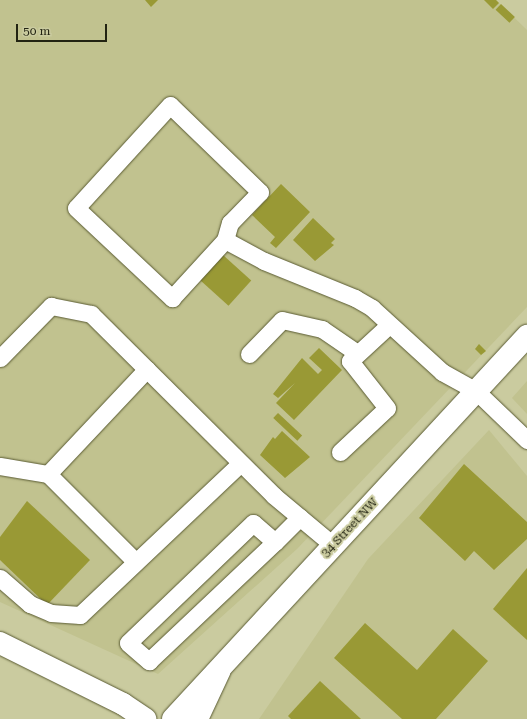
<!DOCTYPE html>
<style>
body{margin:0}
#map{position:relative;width:527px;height:719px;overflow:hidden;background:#cacb9f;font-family:"Roboto Serif",serif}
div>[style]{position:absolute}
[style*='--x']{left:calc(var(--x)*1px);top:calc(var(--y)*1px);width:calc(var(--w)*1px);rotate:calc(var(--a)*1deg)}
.built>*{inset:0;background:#c1c28f}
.building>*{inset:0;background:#999935;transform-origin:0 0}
.roads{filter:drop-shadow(0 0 1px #5a5b33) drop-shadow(0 0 1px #5a5b33)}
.minor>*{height:17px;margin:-8.5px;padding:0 8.5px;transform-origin:8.5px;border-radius:8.5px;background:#fff}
.major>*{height:22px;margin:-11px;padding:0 11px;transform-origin:11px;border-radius:11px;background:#fff}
.highway>*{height:22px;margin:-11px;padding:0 11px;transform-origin:11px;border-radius:11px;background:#fff}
span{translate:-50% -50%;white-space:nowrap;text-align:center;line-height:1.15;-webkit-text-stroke:4px #cacb9f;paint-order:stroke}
.street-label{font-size:12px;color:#222312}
.scale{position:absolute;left:16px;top:24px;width:91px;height:18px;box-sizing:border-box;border:2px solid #222312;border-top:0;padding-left:5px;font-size:12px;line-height:14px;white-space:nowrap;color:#222312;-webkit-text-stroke:3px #cacb9f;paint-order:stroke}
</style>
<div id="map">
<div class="built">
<div style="clip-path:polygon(0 0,496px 0,527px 30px,527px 307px,297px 549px,158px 674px,0 602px)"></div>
<div style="clip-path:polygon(527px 381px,527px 414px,512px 398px)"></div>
<div style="clip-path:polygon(489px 430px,527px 476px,527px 719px,259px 719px,368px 559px)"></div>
</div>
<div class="building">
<div style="clip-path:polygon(145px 0,158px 0,151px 7px)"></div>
<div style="clip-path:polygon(484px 0,496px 0,499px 3px,493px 9px)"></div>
<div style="left:501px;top:4px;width:19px;height:8px;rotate:43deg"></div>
<div style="clip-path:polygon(281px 184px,310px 212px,276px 248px,270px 243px,275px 237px,252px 215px)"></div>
<div style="clip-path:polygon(313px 218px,335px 239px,331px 243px,334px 245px,315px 261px,293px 240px)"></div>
<div style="left:223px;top:255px;width:38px;height:34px;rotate:42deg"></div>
<div style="clip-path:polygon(479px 344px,486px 351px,481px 355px,475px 349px)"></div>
<div style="clip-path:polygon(319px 348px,342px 370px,294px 420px,276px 403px,295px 383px,278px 398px,273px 394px,302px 358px,318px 374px,322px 370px,309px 358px)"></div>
<div style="left:278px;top:413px;width:33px;height:7px;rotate:43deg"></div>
<div style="clip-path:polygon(282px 431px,310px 457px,285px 478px,260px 455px,273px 437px,275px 439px)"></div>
<div style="clip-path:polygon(464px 464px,527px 522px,527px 539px,494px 570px,474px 551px,465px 561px,419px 518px)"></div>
<div style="clip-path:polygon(27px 501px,90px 560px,47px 605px,0 560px,0 537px)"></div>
<div style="clip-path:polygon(527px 568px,527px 640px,493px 609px)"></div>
<div style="clip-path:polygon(365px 623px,417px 670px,453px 629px,488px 661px,436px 719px,402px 719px,334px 658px)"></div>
<div style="clip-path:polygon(320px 681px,361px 719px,291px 719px,288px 716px)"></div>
</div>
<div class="roads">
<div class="minor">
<div style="--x:225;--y:240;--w:18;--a:-74"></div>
<div style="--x:230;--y:223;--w:43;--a:-45.9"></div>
<div style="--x:260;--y:192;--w:125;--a:-136"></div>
<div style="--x:170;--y:105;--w:139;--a:132.4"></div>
<div style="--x:76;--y:208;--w:132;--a:43.2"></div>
<div style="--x:172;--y:298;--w:79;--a:-47.6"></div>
<div style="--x:225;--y:240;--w:44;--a:28.3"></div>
<div style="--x:264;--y:261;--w:98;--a:22.1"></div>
<div style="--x:355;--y:298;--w:20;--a:30"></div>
<div style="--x:372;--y:308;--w:95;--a:42.4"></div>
<div style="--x:442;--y:372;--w:39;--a:29"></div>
<div style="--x:476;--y:391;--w:71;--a:43.9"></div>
<div style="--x:249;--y:354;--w:47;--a:-45.9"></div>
<div style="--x:282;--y:320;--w:41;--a:12.7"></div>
<div style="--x:322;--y:329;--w:42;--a:34.4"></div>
<div style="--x:0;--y:358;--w:73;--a:-45.6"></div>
<div style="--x:51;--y:306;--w:41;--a:11.3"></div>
<div style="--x:91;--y:314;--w:257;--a:44.8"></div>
<div style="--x:273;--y:495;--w:80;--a:39.9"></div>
<div style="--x:340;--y:452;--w:64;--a:-43.1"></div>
<div style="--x:387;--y:408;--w:60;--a:-128.2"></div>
<div style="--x:350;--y:361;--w:53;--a:-42.7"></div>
<div style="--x:0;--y:466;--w:49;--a:9.5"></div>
<div style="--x:48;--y:474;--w:124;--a:45"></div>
<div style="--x:48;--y:474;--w:144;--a:-46.7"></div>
<div style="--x:275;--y:542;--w:29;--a:-139"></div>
<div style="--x:253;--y:523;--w:173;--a:136.2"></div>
<div style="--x:128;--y:643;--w:28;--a:41"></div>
<div style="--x:149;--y:661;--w:173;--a:-43.4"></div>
<div style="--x:275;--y:542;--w:35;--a:-45"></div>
<div style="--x:0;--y:578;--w:40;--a:41"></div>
<div style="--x:30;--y:604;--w:23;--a:23"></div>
<div style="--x:51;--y:613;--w:29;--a:4"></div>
<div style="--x:80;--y:615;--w:221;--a:-43.4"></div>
</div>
<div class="major">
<div style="--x:173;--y:719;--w:522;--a:-47.25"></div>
</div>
<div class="highway">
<div style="--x:0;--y:643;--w:137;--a:26.4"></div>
<div style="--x:123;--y:704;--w:27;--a:34"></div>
<div style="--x:197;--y:719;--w:54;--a:-64.9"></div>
</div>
</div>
<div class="street-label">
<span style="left:350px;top:528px;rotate:-47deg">34 Street NW</span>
</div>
<div class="scale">50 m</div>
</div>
